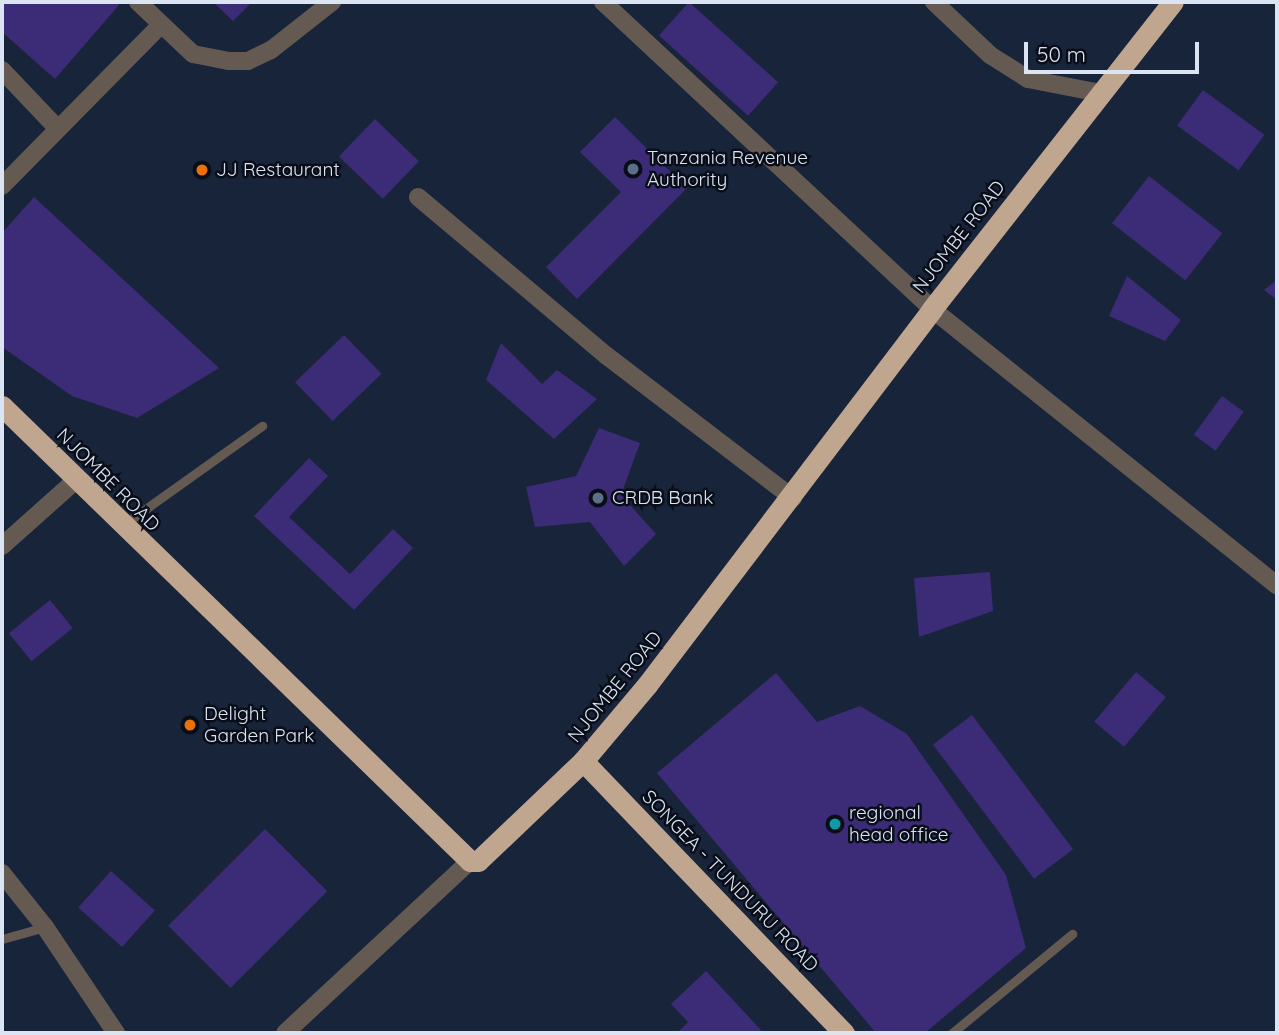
<!DOCTYPE html>
<style>
body{margin:0}
#map{position:relative;width:1279px;height:1035px;overflow:hidden;background:#182439;font-family:Quicksand,sans-serif}
div>[style]{position:absolute}
[style*='--x']{left:calc(var(--x)*1px);top:calc(var(--y)*1px);width:calc(var(--w)*1px);rotate:calc(var(--a)*1deg)}
.building>*{inset:0;background:#3c2b76;transform-origin:0 0}
.lane>*{height:9px;margin:-4.5px;padding:0 4.5px;transform-origin:4.5px;border-radius:4.5px;background:#655a52}
.street>*{height:18px;margin:-9px;padding:0 9px;transform-origin:9px;border-radius:9px;background:#655a52}
.highway>*{height:21px;margin:-10.5px;padding:0 10.5px;transform-origin:10.5px;border-radius:10.5px;background:#c0a58f}
.dots>*{width:19px;height:19px;translate:-50% -50%;box-sizing:border-box;border:4px solid #080d17;border-radius:50%}
span{translate:-50% -50%;white-space:nowrap;text-align:center;line-height:1.15;-webkit-text-stroke:5px #080d17;paint-order:stroke}
.poi-label{font-size:19px;color:#dbe4f2}
.left{translate:0 -50%;text-align:left}
.street-label{font-size:19px;color:#dbe4f2}
.frame{position:absolute;inset:0;border:4px solid #dbe4f2;pointer-events:none}
.scale{position:absolute;left:1024px;top:42px;width:175px;height:32px;box-sizing:border-box;border:4px solid #dbe4f2;border-top:0;padding-left:9px;font-size:21px;line-height:24px;white-space:nowrap;color:#dbe4f2;-webkit-text-stroke:5px #080d17;paint-order:stroke}
</style>
<div id="map">
<div class="building">
<div style="clip-path:polygon(2px 2px,115px 2px,119px 5px,55px 79px,2px 32px)"></div>
<div style="clip-path:polygon(213px 2px,252px 2px,233px 21px)"></div>
<div style="left:689px;top:2px;width:120px;height:45px;rotate:42deg"></div>
<div style="left:1203px;top:90px;width:76px;height:44px;rotate:36deg"></div>
<div style="clip-path:polygon(615px 117px,687px 188px,577px 299px,546px 267px,621px 192px,580px 152px)"></div>
<div style="left:375px;top:119px;width:61px;height:52px;rotate:44deg"></div>
<div style="left:1149px;top:176px;width:93px;height:60px;rotate:38deg"></div>
<div style="clip-path:polygon(34px 197px,219px 368px,137px 418px,72px 396px,2px 347px,2px 233px)"></div>
<div style="clip-path:polygon(1127px 276px,1181px 320px,1165px 341px,1109px 316px)"></div>
<div style="clip-path:polygon(1277px 280px,1277px 300px,1264px 290px)"></div>
<div style="left:344px;top:335px;width:54px;height:68px;rotate:46deg"></div>
<div style="clip-path:polygon(501px 343px,542px 384px,557px 370px,597px 399px,554px 439px,486px 380px)"></div>
<div style="left:1222px;top:396px;width:27px;height:48px;rotate:36deg"></div>
<div style="clip-path:polygon(599px 428px,640px 443px,621px 495px,656px 534px,624px 566px,590px 522px,535px 527px,526px 487px,576px 476px)"></div>
<div style="clip-path:polygon(309px 458px,328px 476px,289px 517px,350px 574px,393px 529px,413px 548px,354px 610px,254px 516px)"></div>
<div style="clip-path:polygon(990px 572px,993px 611px,919px 637px,914px 578px)"></div>
<div style="left:50px;top:600px;width:36px;height:53px;rotate:51deg"></div>
<div style="left:1136px;top:672px;width:39px;height:65px;rotate:40deg"></div>
<div style="clip-path:polygon(776px 673px,817px 722px,860px 706px,907px 734px,1006px 875px,1026px 948px,925px 1033px,876px 1033px,657px 773px)"></div>
<div style="left:972px;top:715px;width:168px;height:49px;rotate:53deg"></div>
<div style="left:265px;top:829px;width:88px;height:137px;rotate:45deg"></div>
<div style="left:111px;top:871px;width:59px;height:49px;rotate:42deg"></div>
<div style="clip-path:polygon(706px 971px,761px 1030px,758px 1033px,677px 1033px,688px 1022px,671px 1004px)"></div>
</div>
<div class="lane">
<div style="--x:123;--y:525;--w:171;--a:-35.5"></div>
<div style="--x:2;--y:939;--w:45;--a:-15.6"></div>
<div style="--x:952;--y:1033;--w:156;--a:-39.5"></div>
</div>
<div class="street">
<div style="--x:138;--y:2;--w:76;--a:43.4"></div>
<div style="--x:193;--y:54;--w:37;--a:11"></div>
<div style="--x:229;--y:61;--w:19;--a:0"></div>
<div style="--x:248;--y:61;--w:25;--a:-26"></div>
<div style="--x:271;--y:50;--w:78;--a:-38.2"></div>
<div style="--x:603;--y:2;--w:450;--a:43"></div>
<div style="--x:932;--y:309;--w:442;--a:38.7"></div>
<div style="--x:934;--y:2;--w:77;--a:43.4"></div>
<div style="--x:990;--y:55;--w:45;--a:32.3"></div>
<div style="--x:1028;--y:79;--w:73;--a:11"></div>
<div style="--x:2;--y:70;--w:81;--a:46.5"></div>
<div style="--x:2;--y:186;--w:225;--a:-45.4"></div>
<div style="--x:418;--y:197;--w:247;--a:40.1"></div>
<div style="--x:607;--y:356;--w:234;--a:37.4"></div>
<div style="--x:2;--y:546;--w:98;--a:-41.7"></div>
<div style="--x:2;--y:873;--w:69;--a:51.5"></div>
<div style="--x:45;--y:927;--w:128;--a:56.2"></div>
<div style="--x:285;--y:1033;--w:253;--a:-42.9"></div>
</div>
<div class="highway">
<div style="--x:2;--y:406;--w:653;--a:44.19"></div>
<div style="--x:470;--y:861;--w:8;--a:0"></div>
<div style="--x:478;--y:861;--w:145;--a:-43.6"></div>
<div style="--x:583;--y:761;--w:99;--a:-49.9"></div>
<div style="--x:647;--y:685;--w:472;--a:-52.8"></div>
<div style="--x:932;--y:309;--w:390;--a:-51.9"></div>
<div style="--x:583;--y:761;--w:377;--a:46.2"></div>
</div>
<div class="dots">
<div style="left:633px;top:169px;background:#5c6f8a"></div>
<div style="left:202px;top:170px;background:#e8710a"></div>
<div style="left:598px;top:498px;background:#5c6f8a"></div>
<div style="left:190px;top:725px;background:#e8710a"></div>
<div style="left:835px;top:824px;background:#0f9aa8"></div>
</div>
<div class="poi-label">
<span class="left" style="left:647px;top:169px">Tanzania Revenue<br>Authority</span>
<span class="left" style="left:216px;top:170px">JJ Restaurant</span>
<span class="left" style="left:612px;top:498px">CRDB Bank</span>
<span class="left" style="left:204px;top:725px">Delight<br>Garden Park</span>
<span class="left" style="left:849px;top:824px">regional<br>head office</span>
</div>
<div class="street-label">
<span style="left:959px;top:237px;rotate:-52deg">NJOMBE ROAD</span>
<span style="left:108px;top:480px;rotate:45deg">NJOMBE ROAD</span>
<span style="left:615px;top:687px;rotate:-51deg">NJOMBE ROAD</span>
<span style="left:730px;top:881px;rotate:46deg">SONGEA - TUNDURU ROAD</span>
</div>
<div class="frame"></div>
<div class="scale">50 m</div>
</div>
